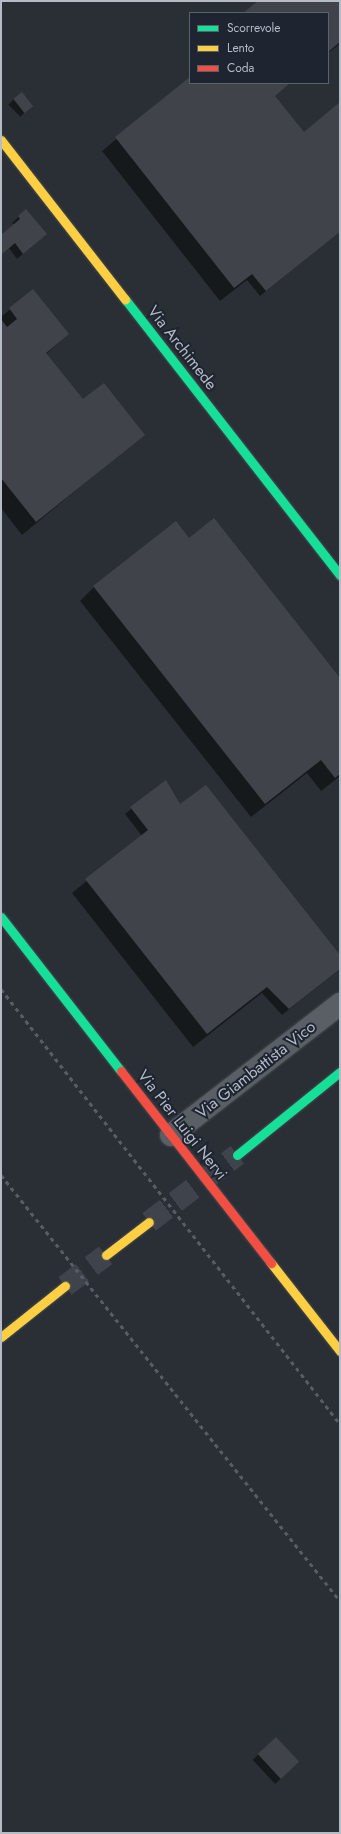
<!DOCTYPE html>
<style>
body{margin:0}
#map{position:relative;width:341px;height:1834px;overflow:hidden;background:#2a2f36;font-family:Jost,sans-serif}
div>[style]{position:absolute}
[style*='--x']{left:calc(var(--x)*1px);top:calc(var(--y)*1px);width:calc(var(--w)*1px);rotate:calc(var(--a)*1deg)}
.shadow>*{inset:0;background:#0007;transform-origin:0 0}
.building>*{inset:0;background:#40444a;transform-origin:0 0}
.secondary-tunnel>*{height:22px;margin-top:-11px;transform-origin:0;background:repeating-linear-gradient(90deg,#3f444c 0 22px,transparent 0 33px)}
.roads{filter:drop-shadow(0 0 1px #464a4f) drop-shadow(0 0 1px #464a4f)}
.street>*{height:22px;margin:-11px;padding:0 11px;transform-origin:11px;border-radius:11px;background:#5a5e65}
.fast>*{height:9px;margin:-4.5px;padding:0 4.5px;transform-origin:4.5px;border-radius:4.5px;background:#16e098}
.slow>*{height:9px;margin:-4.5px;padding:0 4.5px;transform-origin:4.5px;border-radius:4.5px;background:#ffcf43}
.jam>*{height:9px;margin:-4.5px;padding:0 4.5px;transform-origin:4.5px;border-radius:4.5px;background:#f24e42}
.rail>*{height:3px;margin-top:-1.5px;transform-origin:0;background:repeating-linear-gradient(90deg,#595c62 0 4px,transparent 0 8px)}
span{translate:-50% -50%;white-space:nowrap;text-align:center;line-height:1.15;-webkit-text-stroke:4px #1e2531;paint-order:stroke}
.street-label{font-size:16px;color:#b5bbc7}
.frame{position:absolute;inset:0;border:2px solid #b5bbc7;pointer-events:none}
.legend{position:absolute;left:189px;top:12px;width:140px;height:72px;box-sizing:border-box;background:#1e2531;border:1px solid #5a616d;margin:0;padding:5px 7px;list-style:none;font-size:12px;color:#b5bbc7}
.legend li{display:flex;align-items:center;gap:8px;height:20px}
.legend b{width:20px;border:1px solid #5a616d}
</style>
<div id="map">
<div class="shadow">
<div style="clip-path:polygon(260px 1px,340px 1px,340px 44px,328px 53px,328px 13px,245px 13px)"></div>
<div style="clip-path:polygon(190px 78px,190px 83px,290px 83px,274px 96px,304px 133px,340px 104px,340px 232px,260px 296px,247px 280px,220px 301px,102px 151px)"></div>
<div style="left:14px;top:99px;width:17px;height:8px;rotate:45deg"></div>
<div style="clip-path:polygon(26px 210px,46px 234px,17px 259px,9px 248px,1px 254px,1px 236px,15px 225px,12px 223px)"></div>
<div style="clip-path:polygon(33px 290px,68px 334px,46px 354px,83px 401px,144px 434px,22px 535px,1px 508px,1px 317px)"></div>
<div style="clip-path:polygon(189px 539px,340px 680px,340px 776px,321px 791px,307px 773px,251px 817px,80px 601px,94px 587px)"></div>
<div style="clip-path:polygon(165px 782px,179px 804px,340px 956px,340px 969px,282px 1015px,262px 993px,193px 1047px,72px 893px,142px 836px,125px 814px)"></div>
<div style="left:276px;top:1738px;width:33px;height:32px;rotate:47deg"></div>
</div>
<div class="building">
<div style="clip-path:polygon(258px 1px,340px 1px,340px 42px,328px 52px,328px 13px,243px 13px)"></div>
<div style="clip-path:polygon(190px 77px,190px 83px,290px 83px,275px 96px,304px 132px,340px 102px,340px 232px,266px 291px,252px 274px,234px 288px,115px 137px)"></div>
<div style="left:22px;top:92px;width:18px;height:11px;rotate:52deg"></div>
<div style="clip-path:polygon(26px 209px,47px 234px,23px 254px,15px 243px,1px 255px,1px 235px,20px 219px,18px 216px)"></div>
<div style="clip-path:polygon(33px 289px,69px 334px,46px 353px,83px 399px,104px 383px,145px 435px,36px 522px,1px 478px,1px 319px,7px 327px,17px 319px,9px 308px)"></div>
<div style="clip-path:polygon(214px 518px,340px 678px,340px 774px,335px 778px,321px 760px,265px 804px,93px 586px,176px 521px,189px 538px)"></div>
<div style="clip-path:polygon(166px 780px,180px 804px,206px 785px,340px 955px,340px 969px,289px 1009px,267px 987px,207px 1034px,85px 879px,148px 830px,130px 807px)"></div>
<div style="left:276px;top:1737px;width:34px;height:25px;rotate:47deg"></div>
</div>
<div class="secondary-tunnel">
<div style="--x:149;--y:1222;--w:111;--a:-37.3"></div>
<div style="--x:65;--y:1286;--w:51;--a:-37.1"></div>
</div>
<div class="roads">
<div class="street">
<div style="--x:171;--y:1135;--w:214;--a:-37.8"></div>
</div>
<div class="fast">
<div style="--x:125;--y:299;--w:350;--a:52.1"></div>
<div style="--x:1;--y:917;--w:195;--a:52.1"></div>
<div style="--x:237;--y:1155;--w:132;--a:-38.9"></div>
</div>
<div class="slow">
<div style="--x:1;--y:140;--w:202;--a:52.1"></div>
<div style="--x:106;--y:1255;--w:54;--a:-37.5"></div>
<div style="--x:271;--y:1263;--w:112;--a:51.9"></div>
<div style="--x:1;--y:1337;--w:82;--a:-38.6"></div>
</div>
<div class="jam">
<div style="--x:121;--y:1071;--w:244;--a:52"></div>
</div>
</div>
<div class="rail">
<div style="--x:1;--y:989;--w:551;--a:52.07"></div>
<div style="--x:1;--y:1175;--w:544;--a:51.49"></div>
</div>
<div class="street-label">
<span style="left:182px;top:348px;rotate:52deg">Via Archimede</span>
<span style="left:256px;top:1070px;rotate:-38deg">Via Giambattista Vico</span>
<span style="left:182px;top:1125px;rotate:52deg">Via Pier Luigi Nervi</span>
</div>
<div class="frame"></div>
<ul class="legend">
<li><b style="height:5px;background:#16e098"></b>Scorrevole</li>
<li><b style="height:5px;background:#ffcf43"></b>Lento</li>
<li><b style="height:5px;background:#f24e42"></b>Coda</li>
</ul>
</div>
